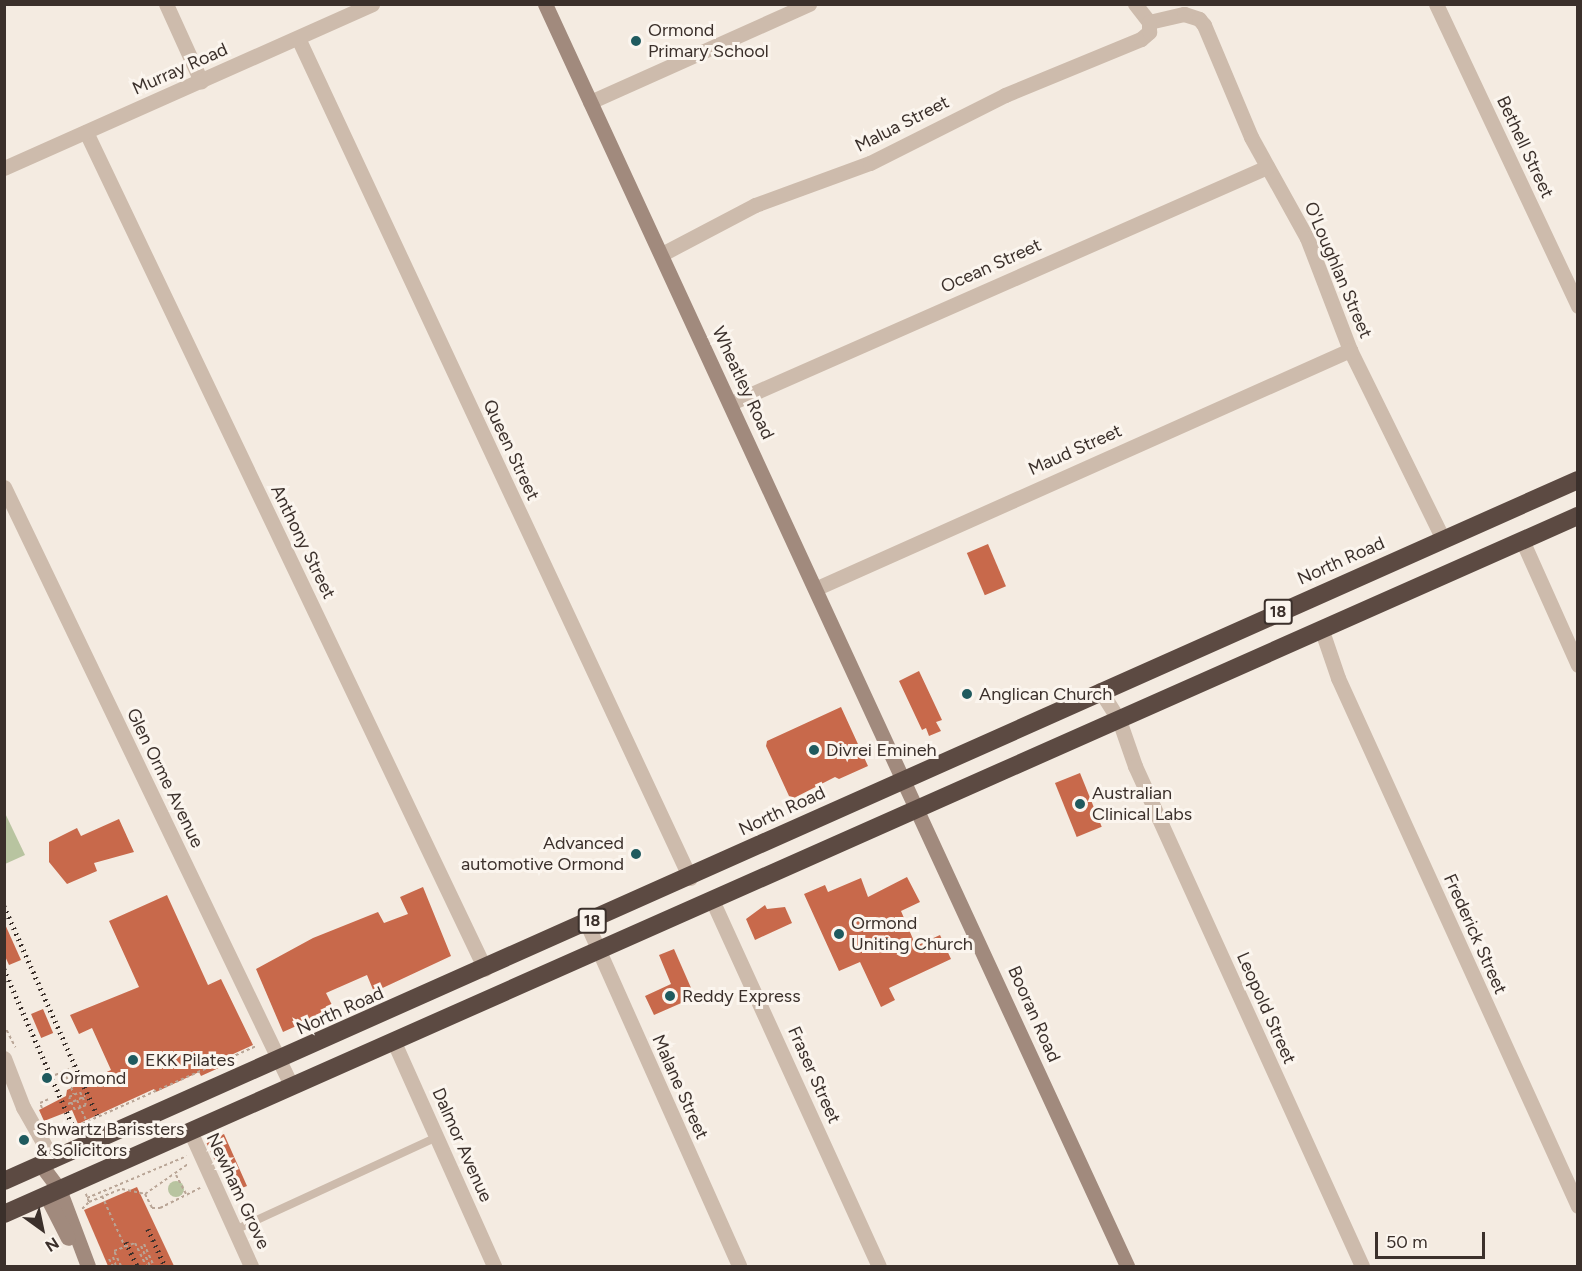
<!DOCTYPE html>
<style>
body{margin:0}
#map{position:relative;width:1582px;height:1271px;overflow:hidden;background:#f4ebe1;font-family:Figtree,sans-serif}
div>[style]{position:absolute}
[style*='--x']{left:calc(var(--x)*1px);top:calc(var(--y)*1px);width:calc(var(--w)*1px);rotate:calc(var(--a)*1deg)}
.green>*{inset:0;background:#b8c4a0}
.round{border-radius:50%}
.building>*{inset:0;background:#c8694b;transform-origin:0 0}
.path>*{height:2px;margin-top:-1px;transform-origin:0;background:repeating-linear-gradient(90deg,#b9a596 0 3px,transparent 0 6px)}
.lane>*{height:8px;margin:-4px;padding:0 4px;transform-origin:4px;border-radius:4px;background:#cdbbac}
.street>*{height:15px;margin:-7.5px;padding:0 7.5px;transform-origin:7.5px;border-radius:7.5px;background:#cdbbac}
.secondary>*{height:15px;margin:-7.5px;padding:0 7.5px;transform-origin:7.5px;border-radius:7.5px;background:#a18a7d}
.highway>*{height:18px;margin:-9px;padding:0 9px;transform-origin:9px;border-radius:9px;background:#5c4a42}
.rail>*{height:4.5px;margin-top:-2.25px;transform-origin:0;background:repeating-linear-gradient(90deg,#3b302b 0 1.5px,transparent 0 6px)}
.dots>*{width:16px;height:16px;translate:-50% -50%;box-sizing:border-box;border:3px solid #fbf5ee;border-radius:50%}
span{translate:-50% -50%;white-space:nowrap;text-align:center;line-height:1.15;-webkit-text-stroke:6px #fbf5ee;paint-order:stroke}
.shield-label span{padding:2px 4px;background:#fbf5ee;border:2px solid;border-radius:4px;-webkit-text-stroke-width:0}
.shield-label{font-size:16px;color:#3b302b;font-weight:700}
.poi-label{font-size:18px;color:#3b302b}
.left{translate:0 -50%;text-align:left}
.right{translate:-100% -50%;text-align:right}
.street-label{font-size:18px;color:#3b302b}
.frame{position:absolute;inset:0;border:6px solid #3b302b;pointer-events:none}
.north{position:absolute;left:12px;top:1199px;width:60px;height:60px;-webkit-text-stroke:4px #fbf5ee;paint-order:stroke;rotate:147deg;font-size:16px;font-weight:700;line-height:24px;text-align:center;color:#3b302b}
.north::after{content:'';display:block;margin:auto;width:21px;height:27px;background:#3b302b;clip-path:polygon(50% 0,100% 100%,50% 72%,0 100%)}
.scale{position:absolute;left:1375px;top:1232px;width:110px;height:27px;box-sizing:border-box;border:3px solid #3b302b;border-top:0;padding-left:8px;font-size:18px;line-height:21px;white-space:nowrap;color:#3b302b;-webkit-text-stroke:4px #fbf5ee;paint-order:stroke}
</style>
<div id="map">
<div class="green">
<div style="clip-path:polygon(4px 811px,25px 855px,5px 864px,4px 864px)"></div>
<div class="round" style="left:168px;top:1181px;width:16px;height:16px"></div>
</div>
<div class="building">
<div style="left:988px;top:544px;width:46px;height:23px;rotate:67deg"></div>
<div style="clip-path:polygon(919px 671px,942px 720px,936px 722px,941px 731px,929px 736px,926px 728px,922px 730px,899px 681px)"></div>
<div style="clip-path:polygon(841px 707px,868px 766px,839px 779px,835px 777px,794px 798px,789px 796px,766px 746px,767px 741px)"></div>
<div style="left:1080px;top:773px;width:58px;height:27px;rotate:68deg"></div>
<div style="clip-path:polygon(119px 819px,134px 852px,94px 863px,97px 871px,67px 884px,49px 862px,49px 842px,77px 828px,81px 836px)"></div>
<div style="clip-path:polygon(907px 877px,920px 902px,901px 911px,916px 946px,940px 935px,951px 959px,889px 988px,895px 1000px,881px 1007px,860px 962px,839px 971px,804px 894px,825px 885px,828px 892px,861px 878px,868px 897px)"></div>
<div style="clip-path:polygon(423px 887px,451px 956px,374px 992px,367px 975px,326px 993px,334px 1009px,283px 1032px,256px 969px,313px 938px,378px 912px,384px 923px,408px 914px,400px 897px)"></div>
<div style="clip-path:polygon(167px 895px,208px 985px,221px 979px,253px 1045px,231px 1055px,234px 1061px,201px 1076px,199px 1072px,156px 1092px,154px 1089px,78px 1124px,72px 1110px,44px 1121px,39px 1110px,66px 1096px,67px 1090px,111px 1070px,92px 1028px,79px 1034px,70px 1015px,139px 987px,109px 921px)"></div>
<div style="clip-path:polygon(765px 905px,767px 909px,785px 907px,792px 923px,755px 940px,746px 919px)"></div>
<div style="clip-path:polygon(4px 922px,21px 960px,9px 965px,4px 954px)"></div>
<div style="clip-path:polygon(674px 949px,695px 997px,654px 1015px,645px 996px,671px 984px,659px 955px)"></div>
<div style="left:43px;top:1009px;width:26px;height:13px;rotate:67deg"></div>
<div style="clip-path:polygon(224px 1134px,247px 1186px,237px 1190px,222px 1160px,216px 1163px,206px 1142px)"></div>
<div style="clip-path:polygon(137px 1187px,174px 1266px,108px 1266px,84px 1210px)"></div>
</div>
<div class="path">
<div style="--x:4;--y:1025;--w:25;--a:63"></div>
<div style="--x:64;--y:1071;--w:25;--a:67"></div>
<div style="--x:55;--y:1075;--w:18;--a:-22"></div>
<div style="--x:80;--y:1092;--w:14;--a:65"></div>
<div style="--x:86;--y:1105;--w:12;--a:156"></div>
<div style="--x:75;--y:1110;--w:14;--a:-115"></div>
<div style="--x:69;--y:1097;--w:12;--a:-24"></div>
<div style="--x:77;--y:1100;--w:24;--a:66"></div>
<div style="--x:68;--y:1104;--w:19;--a:-25"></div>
<div style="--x:42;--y:1108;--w:5;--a:-112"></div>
<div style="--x:40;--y:1103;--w:10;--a:-24"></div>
<div style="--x:55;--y:1136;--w:220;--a:-24.1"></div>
<div style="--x:176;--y:1175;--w:24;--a:62"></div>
<div style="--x:145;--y:1194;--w:16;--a:63"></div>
<div style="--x:152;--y:1208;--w:8;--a:0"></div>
<div style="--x:160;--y:1208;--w:45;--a:-26.6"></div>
<div style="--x:102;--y:1196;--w:56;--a:65.7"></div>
<div style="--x:87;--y:1198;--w:108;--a:-22.8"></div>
<div style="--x:89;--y:1202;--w:35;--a:-22"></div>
<div style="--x:122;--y:1189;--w:24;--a:12"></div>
<div style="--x:145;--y:1194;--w:52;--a:-34.9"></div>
<div style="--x:82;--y:1209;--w:10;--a:-45"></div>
<div style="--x:89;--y:1202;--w:9;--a:-111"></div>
<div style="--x:144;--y:1244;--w:24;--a:66"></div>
<div style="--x:141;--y:1246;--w:22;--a:66"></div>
<div style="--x:113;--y:1257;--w:9;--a:72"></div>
<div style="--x:109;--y:1259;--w:8;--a:60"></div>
<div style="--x:121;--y:1266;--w:17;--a:-115"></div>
<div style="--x:114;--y:1251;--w:22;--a:-21"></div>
<div style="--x:135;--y:1243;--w:25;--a:64"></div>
</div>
<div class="lane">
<div style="--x:235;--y:1230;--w:222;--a:-24.7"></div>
</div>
<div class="street">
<div style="--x:166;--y:4;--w:85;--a:65.6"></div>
<div style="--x:1135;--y:4;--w:23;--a:52"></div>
<div style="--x:1149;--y:22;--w:36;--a:-13"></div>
<div style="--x:1184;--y:14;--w:16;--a:18"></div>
<div style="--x:1199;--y:19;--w:8;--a:50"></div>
<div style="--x:1204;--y:25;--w:121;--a:67.2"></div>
<div style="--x:1251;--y:137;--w:115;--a:61"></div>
<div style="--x:1307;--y:238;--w:120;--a:69"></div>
<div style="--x:1350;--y:350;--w:211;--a:63.8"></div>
<div style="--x:1436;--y:4;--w:334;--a:64.8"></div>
<div style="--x:298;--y:38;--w:927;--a:64.98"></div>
<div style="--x:590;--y:102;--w:240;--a:-24.1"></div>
<div style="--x:86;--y:132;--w:927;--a:64.51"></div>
<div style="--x:4;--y:168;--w:403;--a:-24"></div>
<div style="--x:662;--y:254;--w:105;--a:-27.8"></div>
<div style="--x:755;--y:205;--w:122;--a:-20.1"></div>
<div style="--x:870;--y:163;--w:151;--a:-26.7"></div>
<div style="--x:1005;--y:95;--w:147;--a:-22.4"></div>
<div style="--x:1141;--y:39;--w:11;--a:-41"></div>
<div style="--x:1149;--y:32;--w:10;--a:-90"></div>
<div style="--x:731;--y:403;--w:586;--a:-23.76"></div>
<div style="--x:4;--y:487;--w:663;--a:64.36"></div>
<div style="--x:1522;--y:540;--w:137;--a:65.9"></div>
<div style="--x:817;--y:588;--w:584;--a:-24.06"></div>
<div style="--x:1321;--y:628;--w:53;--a:71.2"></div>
<div style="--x:1338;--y:678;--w:580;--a:65.56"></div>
<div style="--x:1100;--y:690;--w:36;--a:58"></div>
<div style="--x:1119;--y:720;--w:49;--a:70.8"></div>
<div style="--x:1135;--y:766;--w:549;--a:65.58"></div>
<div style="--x:712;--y:900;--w:402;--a:65.5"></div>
<div style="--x:587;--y:924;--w:374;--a:66"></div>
<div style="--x:393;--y:1040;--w:248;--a:65.9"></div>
<div style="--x:4;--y:1058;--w:53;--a:68.8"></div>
<div style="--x:23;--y:1107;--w:61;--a:60.5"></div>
<div style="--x:190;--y:1131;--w:148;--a:65.7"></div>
</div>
<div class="secondary">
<div style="--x:545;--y:4;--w:1390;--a:65.24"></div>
<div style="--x:41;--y:1165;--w:30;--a:53"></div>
<div style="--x:59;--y:1189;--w:82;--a:69.4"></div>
<div style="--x:46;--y:1195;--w:48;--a:62.9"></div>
</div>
<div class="highway">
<div style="--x:4;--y:1181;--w:1723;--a:-24.01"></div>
<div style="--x:4;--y:1214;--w:1722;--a:-23.92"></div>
</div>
<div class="rail">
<div style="--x:4;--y:906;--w:229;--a:66"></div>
<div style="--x:4;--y:969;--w:171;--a:66.3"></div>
<div style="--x:148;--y:1229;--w:41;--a:65.3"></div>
<div style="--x:126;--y:1242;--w:26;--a:65"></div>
</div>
<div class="dots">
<div style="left:636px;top:41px;background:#1f5a5e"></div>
<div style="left:967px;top:694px;background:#1f5a5e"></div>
<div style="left:814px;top:750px;background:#1f5a5e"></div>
<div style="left:1080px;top:804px;background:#1f5a5e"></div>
<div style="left:636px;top:854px;background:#1f5a5e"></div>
<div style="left:839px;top:934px;background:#1f5a5e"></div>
<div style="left:670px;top:996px;background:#1f5a5e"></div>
<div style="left:133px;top:1060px;background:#1f5a5e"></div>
<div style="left:47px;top:1078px;background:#1f5a5e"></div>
<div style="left:24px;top:1140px;background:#1f5a5e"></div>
</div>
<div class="shield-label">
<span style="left:1278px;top:612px">18</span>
<span style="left:592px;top:921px">18</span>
</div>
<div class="poi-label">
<span class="left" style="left:648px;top:41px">Ormond<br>Primary School</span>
<span class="left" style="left:979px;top:694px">Anglican Church</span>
<span class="left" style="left:826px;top:750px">Divrei Emineh</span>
<span class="left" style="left:1092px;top:804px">Australian<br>Clinical Labs</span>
<span class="right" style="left:624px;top:854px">Advanced<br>automotive Ormond</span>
<span class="left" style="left:851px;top:934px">Ormond<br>Uniting Church</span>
<span class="left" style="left:682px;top:996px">Reddy Express</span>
<span class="left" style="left:145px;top:1060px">EKK Pilates</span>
<span class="left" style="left:60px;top:1078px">Ormond</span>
<span class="left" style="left:36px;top:1140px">Shwartz Barissters<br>&amp; Solicitors</span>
</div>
<div class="street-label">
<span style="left:180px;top:69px;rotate:-24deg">Murray Road</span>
<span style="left:902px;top:124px;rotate:-27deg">Malua Street</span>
<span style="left:1525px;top:147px;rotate:65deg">Bethell Street</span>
<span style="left:991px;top:266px;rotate:-24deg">Ocean Street</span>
<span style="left:1338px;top:270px;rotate:67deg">O'Loughlan Street</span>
<span style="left:743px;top:383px;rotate:65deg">Wheatley Road</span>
<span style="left:511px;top:450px;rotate:65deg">Queen Street</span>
<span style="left:1075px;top:450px;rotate:-24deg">Maud Street</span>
<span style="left:303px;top:542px;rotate:64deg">Anthony Street</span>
<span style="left:1341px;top:561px;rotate:-24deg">North Road</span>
<span style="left:165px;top:778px;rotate:64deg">Glen Orme Avenue</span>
<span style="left:782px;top:811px;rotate:-25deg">North Road</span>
<span style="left:1475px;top:934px;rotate:66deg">Frederick Street</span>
<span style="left:1266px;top:1008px;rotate:66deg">Leopold Street</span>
<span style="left:340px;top:1011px;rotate:-24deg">North Road</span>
<span style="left:1034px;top:1014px;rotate:66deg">Booran Road</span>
<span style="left:814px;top:1075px;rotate:66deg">Fraser Street</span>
<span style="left:680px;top:1087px;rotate:66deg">Malane Street</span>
<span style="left:462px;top:1145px;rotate:66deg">Dalmor Avenue</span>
<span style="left:238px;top:1191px;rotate:65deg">Newham Grove</span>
</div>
<div class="frame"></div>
<div class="north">N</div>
<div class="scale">50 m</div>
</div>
